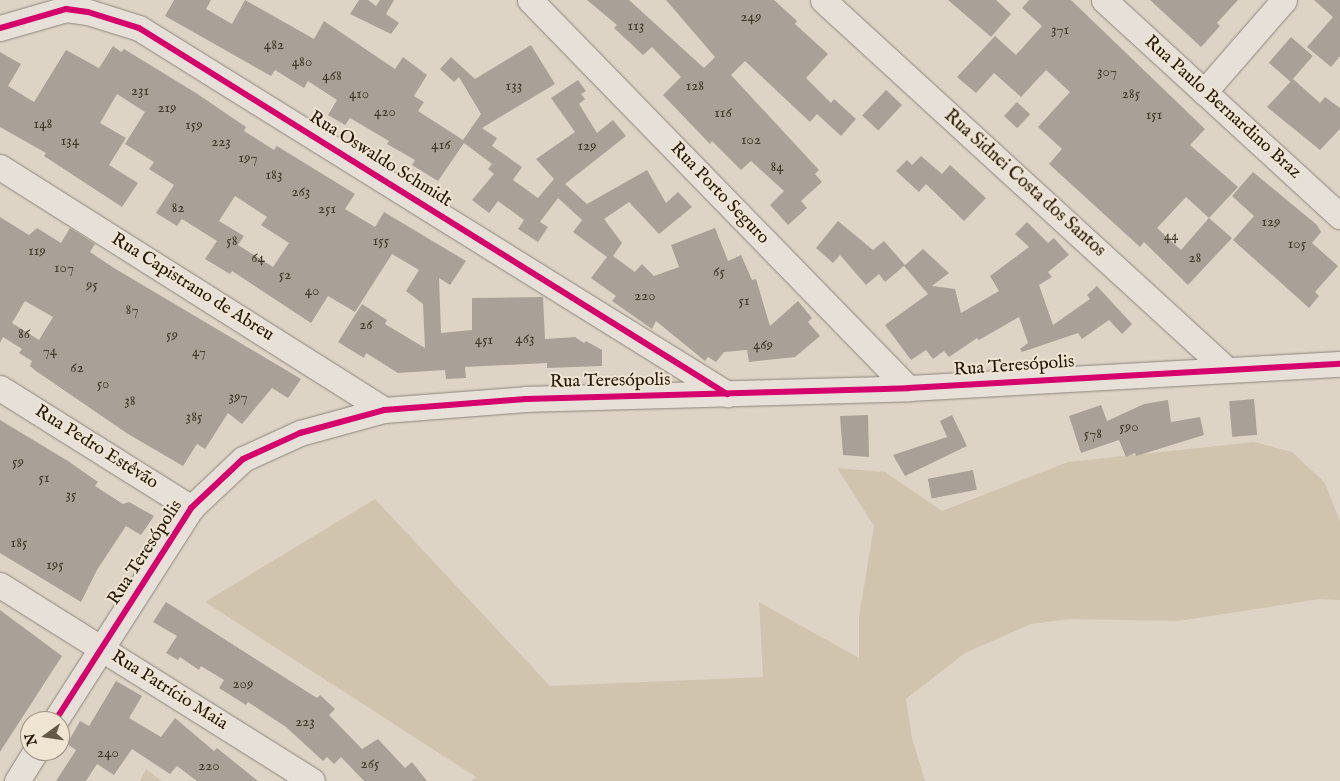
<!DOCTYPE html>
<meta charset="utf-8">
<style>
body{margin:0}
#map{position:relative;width:1340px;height:781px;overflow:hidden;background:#ded4c6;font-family:"IM FELL English",serif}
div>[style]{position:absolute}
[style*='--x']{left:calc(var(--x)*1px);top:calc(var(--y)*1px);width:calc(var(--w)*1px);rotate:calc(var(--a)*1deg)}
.green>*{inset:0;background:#d1c4af}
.building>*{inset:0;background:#a9a197;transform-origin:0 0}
.roads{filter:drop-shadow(0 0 1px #8c857b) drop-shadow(0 0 1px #8c857b)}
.minor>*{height:25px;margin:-12.5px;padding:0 12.5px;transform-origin:12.5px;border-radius:12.5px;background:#e6e0d9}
.cycleway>*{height:6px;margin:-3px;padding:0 3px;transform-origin:3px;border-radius:3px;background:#d6006c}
span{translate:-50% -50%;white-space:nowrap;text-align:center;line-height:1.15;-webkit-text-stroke:4px #f0e4d3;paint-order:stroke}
.number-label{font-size:15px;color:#443a2a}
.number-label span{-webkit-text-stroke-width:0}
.street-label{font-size:18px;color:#231705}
.north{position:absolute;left:20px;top:711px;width:50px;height:50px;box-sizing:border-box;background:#f0e4d3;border:1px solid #9e9281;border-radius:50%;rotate:256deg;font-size:14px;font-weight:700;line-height:20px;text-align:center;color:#231705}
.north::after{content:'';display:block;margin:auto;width:18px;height:22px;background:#645949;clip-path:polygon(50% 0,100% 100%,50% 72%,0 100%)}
</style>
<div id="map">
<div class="green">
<div style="clip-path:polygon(1254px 442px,1292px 452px,1325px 483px,1340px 521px,1340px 600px,1320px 599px,1179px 621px,1069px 619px,1031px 624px,965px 653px,906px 699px,912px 738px,925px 781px,471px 781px,476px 777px,205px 602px,375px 499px,550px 686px,763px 677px,759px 602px,859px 658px,859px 617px,874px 526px,837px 468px,885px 472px,942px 511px,1068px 462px)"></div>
<div style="clip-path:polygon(146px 769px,162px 781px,140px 781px)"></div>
</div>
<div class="building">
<div style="clip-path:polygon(174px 0,211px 0,206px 9px,232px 24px,245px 0,314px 39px,324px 21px,395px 69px,403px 57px,427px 75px,414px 96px,424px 102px,418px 111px,463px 140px,481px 114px,459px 77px,454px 82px,440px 69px,451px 57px,475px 79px,531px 45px,555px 84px,482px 128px,497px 138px,492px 146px,522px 167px,513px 180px,538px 198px,554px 179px,536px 159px,575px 132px,551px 98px,578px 80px,586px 91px,581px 94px,585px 99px,579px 104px,597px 133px,613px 120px,626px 136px,565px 184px,587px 204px,647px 170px,666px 203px,678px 192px,692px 207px,659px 234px,629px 202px,604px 219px,622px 243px,613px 256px,635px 272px,642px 264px,654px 276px,679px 267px,671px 245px,715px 228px,728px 261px,741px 255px,752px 280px,756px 279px,770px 326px,798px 301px,812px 318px,808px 322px,820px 336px,795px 357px,749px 362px,747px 350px,724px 352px,716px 362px,708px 357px,705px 361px,656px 321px,652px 329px,612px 301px,616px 296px,591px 278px,607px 257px,573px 232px,582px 220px,558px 198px,540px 222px,548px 227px,538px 242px,518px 229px,524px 220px,498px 201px,489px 213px,472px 200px,494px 174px,488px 169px,492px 164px,464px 143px,438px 181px,412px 165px,415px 160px,387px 144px,389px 141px,350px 118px,345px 125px,328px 115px,337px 100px,308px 81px,304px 88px,275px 70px,271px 76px,165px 16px)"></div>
<div style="clip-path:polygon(359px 0,368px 0,376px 6px,380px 0,394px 0,386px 14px,399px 23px,391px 34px,350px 14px)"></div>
<div style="clip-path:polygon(587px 0,629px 0,704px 68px,715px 57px,666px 0,774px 0,797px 21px,795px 24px,828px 54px,806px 78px,831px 103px,834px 99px,856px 119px,841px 136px,817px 114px,810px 122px,745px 61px,731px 75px,819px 170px,815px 174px,822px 182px,801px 201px,807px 208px,788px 225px,770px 205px,784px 191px,751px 161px,741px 170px,712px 141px,710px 144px,663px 95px,681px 77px,652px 47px,643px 55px,614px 28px,617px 25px)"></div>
<div style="clip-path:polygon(948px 0,996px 0,1011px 14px,991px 37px)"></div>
<div style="clip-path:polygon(evenodd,1029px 0,1071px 0,1205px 129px,1190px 145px,1238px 187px,1209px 218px,1232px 238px,1188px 285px,1144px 242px,1140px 247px,1049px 164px,1062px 149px,1038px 127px,1070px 92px,1046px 70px,1021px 97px,994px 73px,976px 93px,957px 77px,995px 36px,1016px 55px,1042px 26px,1022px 8px,1029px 0,1186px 197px,1209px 218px,1181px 250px,1157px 228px,1186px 197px)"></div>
<div style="clip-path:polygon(1150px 0,1238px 0,1217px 23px,1220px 26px,1201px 47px)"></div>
<div style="clip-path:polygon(1314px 0,1340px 0,1340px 56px,1331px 67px,1307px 47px,1333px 17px)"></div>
<div style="left:1291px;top:37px;width:29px;height:34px;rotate:41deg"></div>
<div style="clip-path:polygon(evenodd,113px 46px,121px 52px,124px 49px,196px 93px,246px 127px,244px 131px,274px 150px,277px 146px,355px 194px,345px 209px,375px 227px,384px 212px,466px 261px,450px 285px,439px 278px,441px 333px,472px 330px,472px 298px,543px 297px,545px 339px,575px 337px,584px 343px,586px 341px,602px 350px,602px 366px,547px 368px,547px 363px,465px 367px,466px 378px,446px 379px,445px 370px,398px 373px,366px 353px,364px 358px,338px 342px,362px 304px,387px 320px,385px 324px,425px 348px,423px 304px,406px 291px,419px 270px,392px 254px,355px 312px,328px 296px,311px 323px,232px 271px,230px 274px,205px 259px,217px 241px,182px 219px,177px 226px,156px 213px,174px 185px,149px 169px,154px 162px,125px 144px,145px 112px,117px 94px,100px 123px,126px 138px,109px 165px,138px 183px,122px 207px,44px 156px,46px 153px,0 127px,0 52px,21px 64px,8px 86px,34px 102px,66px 50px,99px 68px,113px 46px,235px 196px,267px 217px,261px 225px,289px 243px,273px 267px,238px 245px,244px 236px,219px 221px,235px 196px)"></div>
<div style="clip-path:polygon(1293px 79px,1320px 103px,1325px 97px,1340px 108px,1340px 129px,1320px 150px,1267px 107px)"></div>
<div style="left:886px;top:90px;width:22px;height:35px;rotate:43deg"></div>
<div style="left:1017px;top:102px;width:18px;height:19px;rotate:43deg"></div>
<div style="clip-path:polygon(921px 156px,942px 174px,950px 165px,986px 198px,964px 221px,926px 184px,919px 192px,896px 171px,907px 160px,912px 165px)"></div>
<div style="clip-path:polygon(1253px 172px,1317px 225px,1321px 232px,1312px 243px,1338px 266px,1315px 292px,1319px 296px,1309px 308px,1233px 240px,1254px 216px,1232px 196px)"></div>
<div style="clip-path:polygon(evenodd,0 217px,29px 235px,37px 228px,61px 243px,70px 228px,95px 244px,90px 252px,114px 268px,301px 379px,288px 398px,272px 388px,242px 424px,228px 413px,205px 449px,197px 444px,183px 466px,128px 434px,36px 371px,30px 366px,32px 361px,19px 353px,22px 349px,3px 337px,0 343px,0 217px,25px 301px,53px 317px,39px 340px,12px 323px,25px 301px)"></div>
<div style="clip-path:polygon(838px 221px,873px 250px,884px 241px,905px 265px,923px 249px,949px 273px,932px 286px,955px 289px,961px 313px,999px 291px,990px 276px,1029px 247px,1015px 234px,1027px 222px,1048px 243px,1054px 238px,1069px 255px,1048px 272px,1052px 277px,1039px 285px,1053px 325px,1090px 299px,1087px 295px,1097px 286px,1132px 324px,1122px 334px,1109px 320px,1082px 339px,1078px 333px,1022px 352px,1020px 349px,1028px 343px,1019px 317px,979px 340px,977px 338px,949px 357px,944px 351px,933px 359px,926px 350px,911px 360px,885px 325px,928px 294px,904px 266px,885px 282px,879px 274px,866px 285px,840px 255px,833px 263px,816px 248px)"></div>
<div style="left:1254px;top:399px;width:36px;height:25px;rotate:85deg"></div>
<div style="clip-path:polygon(1168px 400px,1171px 422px,1200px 417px,1204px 435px,1136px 456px,1135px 453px,1126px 457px,1119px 440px,1081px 453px,1069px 416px,1101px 405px,1107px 421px,1144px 404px)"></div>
<div style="clip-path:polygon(868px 415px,869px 457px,843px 455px,840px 416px)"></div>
<div style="clip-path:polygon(952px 415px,967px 446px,905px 476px,893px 455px,947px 437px,940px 421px)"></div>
<div style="clip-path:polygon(0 420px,68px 461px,98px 482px,95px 486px,123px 504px,129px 502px,154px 516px,141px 535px,126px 526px,97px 570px,81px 602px,0 553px)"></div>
<div style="left:973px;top:470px;width:20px;height:46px;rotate:79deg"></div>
<div style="clip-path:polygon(166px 602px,317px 698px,320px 695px,335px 709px,329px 715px,362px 749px,378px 739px,405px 768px,412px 762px,427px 781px,364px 781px,341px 757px,334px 764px,327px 757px,323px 761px,286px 727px,248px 702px,246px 705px,219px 688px,224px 680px,201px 666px,199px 670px,180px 657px,178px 660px,166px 653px,177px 636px,153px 622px)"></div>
<div style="clip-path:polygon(0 610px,62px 656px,0 752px)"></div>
<div style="clip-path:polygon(116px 681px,142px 696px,129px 718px,161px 737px,175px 718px,214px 751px,217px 748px,258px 781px,197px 781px,177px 766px,170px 774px,132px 749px,114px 775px,97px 764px,86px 781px,56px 781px,76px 750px,67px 744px,80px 721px,89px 726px)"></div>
</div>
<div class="roads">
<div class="minor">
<div style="--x:530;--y:0;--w:542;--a:45.75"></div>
<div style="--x:823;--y:0;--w:545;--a:42.47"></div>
<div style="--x:1104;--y:0;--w:320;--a:42.5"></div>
<div style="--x:0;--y:28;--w:69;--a:-16.1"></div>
<div style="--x:66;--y:9;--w:22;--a:8"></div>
<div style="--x:88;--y:12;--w:53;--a:17.4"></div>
<div style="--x:139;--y:28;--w:693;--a:31.9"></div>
<div style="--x:1204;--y:92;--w:122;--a:-49"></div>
<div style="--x:0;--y:167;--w:454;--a:32.3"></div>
<div style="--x:0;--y:388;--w:226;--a:32.1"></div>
<div style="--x:0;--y:585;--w:368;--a:32.1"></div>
<div style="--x:55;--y:721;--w:253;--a:-57.4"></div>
<div style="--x:191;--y:508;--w:71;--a:-43.3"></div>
<div style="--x:243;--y:459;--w:63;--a:-24.5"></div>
<div style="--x:300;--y:433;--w:87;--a:-15.3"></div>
<div style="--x:384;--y:410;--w:142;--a:-4.4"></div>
<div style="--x:526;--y:399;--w:382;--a:-1.6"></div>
<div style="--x:908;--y:388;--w:433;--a:-3.2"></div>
<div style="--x:17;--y:781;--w:36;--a:-58"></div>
</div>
</div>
<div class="cycleway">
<div style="--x:0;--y:28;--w:69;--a:-16.1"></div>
<div style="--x:66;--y:9;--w:22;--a:8"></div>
<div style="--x:88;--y:12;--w:53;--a:17.4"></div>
<div style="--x:139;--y:28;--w:693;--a:31.9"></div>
<div style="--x:55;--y:721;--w:253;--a:-57.4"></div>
<div style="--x:191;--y:508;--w:71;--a:-43.3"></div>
<div style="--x:243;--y:459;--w:63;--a:-24.5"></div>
<div style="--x:300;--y:433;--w:87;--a:-15.3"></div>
<div style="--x:384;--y:410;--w:142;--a:-4.4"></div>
<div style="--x:526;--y:399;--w:382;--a:-1.6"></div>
<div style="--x:908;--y:388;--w:433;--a:-3.2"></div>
</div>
<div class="number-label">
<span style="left:751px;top:17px">249</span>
<span style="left:636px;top:26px">113</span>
<span style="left:1060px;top:30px">371</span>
<span style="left:274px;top:45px">482</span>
<span style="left:302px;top:62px">480</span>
<span style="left:1107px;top:72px">307</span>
<span style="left:332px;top:76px">468</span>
<span style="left:514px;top:86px">133</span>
<span style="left:695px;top:86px">128</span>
<span style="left:140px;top:91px">231</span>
<span style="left:359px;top:94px">410</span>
<span style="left:1131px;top:94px">285</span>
<span style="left:167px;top:108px">219</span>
<span style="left:385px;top:112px">420</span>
<span style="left:723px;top:113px">116</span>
<span style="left:1154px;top:115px">151</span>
<span style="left:43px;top:124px">148</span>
<span style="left:194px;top:125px">159</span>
<span style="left:751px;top:140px">102</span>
<span style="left:70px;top:141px">134</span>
<span style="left:221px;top:142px">223</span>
<span style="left:441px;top:145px">416</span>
<span style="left:587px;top:146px">129</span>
<span style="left:248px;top:158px">197</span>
<span style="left:777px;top:167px">84</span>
<span style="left:274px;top:175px">183</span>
<span style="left:301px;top:192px">263</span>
<span style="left:178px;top:208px">82</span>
<span style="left:327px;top:209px">251</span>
<span style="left:1271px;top:222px">129</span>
<span style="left:1171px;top:236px">44</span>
<span style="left:232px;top:241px">58</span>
<span style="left:381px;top:241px">155</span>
<span style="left:1297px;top:244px">105</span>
<span style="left:37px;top:251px">119</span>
<span style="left:258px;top:258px">64</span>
<span style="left:1195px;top:258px">28</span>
<span style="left:64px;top:268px">107</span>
<span style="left:719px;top:272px">65</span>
<span style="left:285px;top:275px">52</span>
<span style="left:92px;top:285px">95</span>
<span style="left:312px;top:291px">40</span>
<span style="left:645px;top:296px">220</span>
<span style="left:744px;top:301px">51</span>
<span style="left:132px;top:310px">87</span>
<span style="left:366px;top:325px">26</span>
<span style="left:24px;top:334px">86</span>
<span style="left:172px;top:335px">59</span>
<span style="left:525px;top:339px">463</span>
<span style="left:484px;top:340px">451</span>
<span style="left:763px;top:345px">469</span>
<span style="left:50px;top:351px">74</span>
<span style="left:199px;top:352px">47</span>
<span style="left:77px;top:368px">62</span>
<span style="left:103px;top:384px">50</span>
<span style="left:238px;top:397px">397</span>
<span style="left:130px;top:401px">38</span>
<span style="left:194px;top:417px">385</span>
<span style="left:1129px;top:427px">590</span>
<span style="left:1093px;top:434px">578</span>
<span style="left:18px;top:462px">59</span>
<span style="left:44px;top:478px">51</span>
<span style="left:71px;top:495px">35</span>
<span style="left:19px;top:543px">185</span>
<span style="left:55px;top:565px">195</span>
<span style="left:243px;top:684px">209</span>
<span style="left:305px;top:722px">223</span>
<span style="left:108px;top:753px">240</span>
<span style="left:370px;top:764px">265</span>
<span style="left:209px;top:766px">220</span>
</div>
<div class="street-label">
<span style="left:1222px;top:108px;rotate:42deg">Rua Paulo Bernardino Braz</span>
<span style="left:380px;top:160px;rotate:32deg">Rua Oswaldo Schmidt</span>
<span style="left:1024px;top:184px;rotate:42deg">Rua Sidnei Costa dos Santos</span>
<span style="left:719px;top:194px;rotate:46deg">Rua Porto Seguro</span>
<span style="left:192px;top:288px;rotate:32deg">Rua Capistrano de Abreu</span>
<span style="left:1014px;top:367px;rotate:-4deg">Rua Teresópolis</span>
<span style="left:610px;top:382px;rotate:-1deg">Rua Teresópolis</span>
<span style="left:96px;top:448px;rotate:32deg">Rua Pedro Estêvão</span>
<span style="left:146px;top:553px;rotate:-57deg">Rua Teresópolis</span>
<span style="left:169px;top:691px;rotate:32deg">Rua Patrício Maia</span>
</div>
<div class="north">N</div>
</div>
